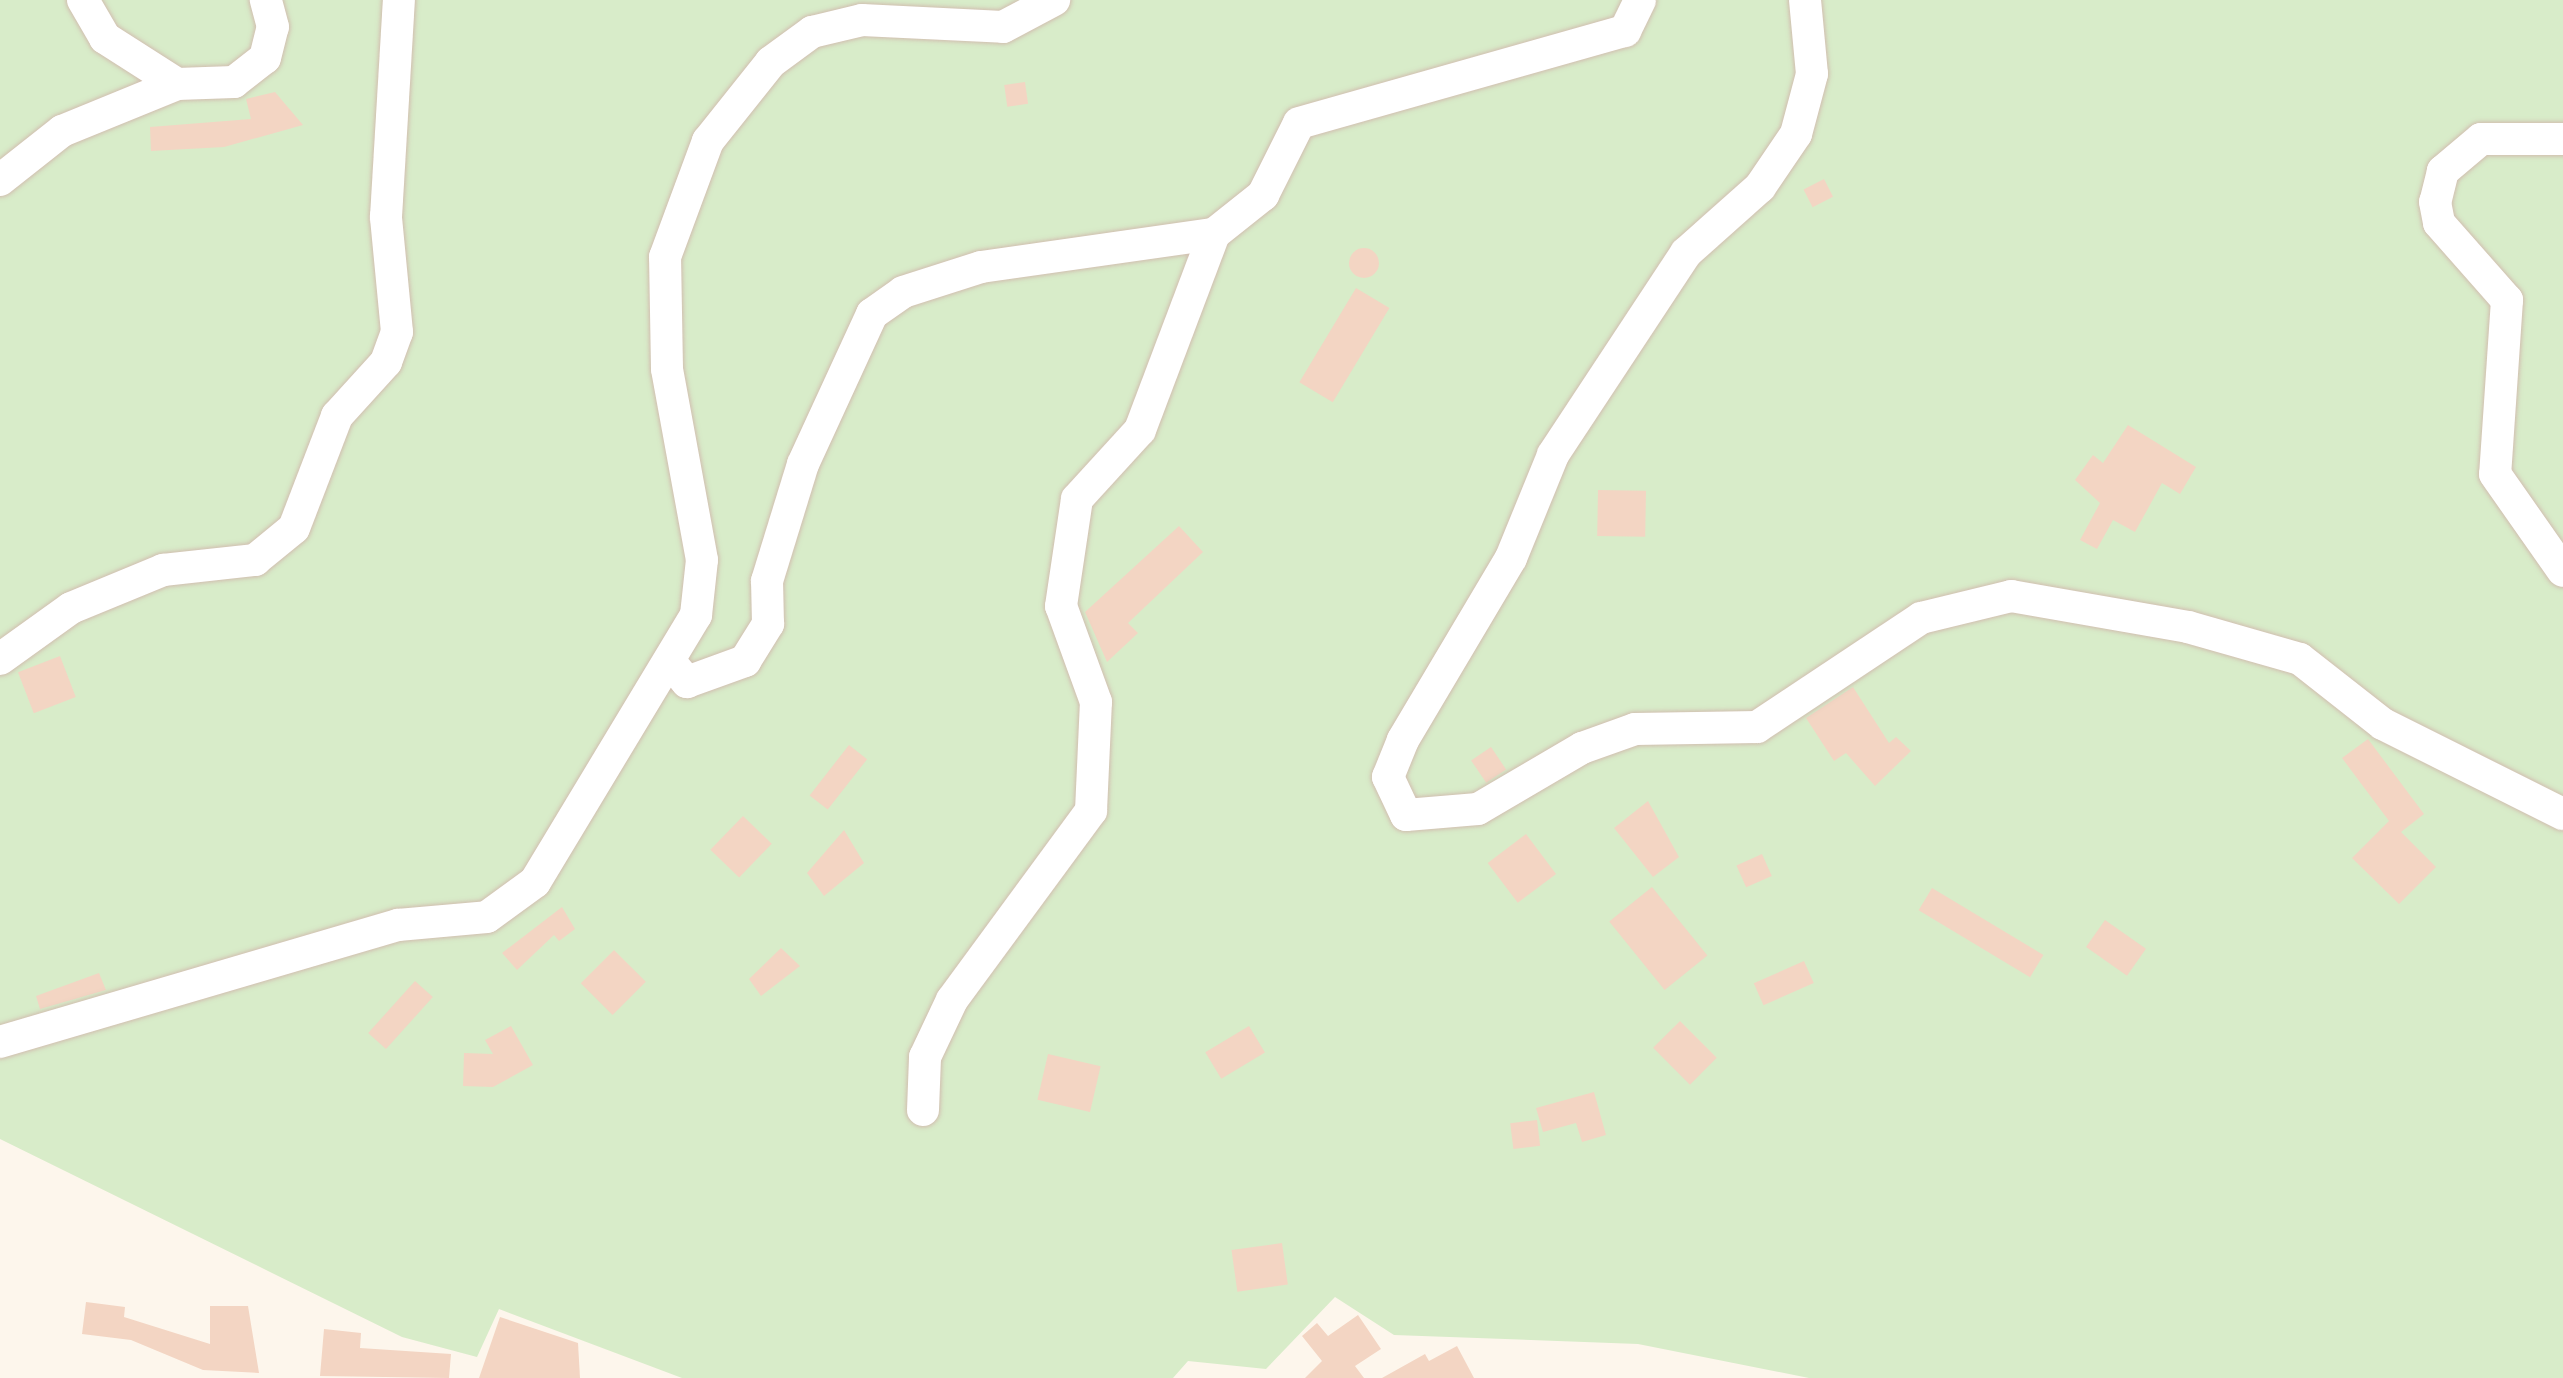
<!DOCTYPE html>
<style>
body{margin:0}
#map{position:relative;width:2563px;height:1378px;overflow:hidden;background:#fdf6ec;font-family:"Public Sans",sans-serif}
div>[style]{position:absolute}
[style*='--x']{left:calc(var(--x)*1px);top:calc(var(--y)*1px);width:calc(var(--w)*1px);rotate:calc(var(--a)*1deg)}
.green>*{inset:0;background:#d8ecc9}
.building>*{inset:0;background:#f3d5c3;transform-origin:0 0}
.round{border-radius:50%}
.roads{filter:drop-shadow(0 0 2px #d1beb0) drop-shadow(0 0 2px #d1beb0)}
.minor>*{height:32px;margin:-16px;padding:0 16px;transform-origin:16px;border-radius:16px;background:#fff}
span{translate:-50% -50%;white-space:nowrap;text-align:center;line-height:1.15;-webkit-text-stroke:9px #fffaf3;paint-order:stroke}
</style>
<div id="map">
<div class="green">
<div style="clip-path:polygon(0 0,2563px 0,2563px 1378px,1809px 1378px,1638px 1344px,1394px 1335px,1335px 1297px,1266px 1369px,1188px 1361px,1173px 1378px,682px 1378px,499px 1309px,477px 1357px,402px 1337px,0 1139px)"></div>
</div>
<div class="building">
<div style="left:1025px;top:82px;width:22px;height:21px;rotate:82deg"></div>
<div style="clip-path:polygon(275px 92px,303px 125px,224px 147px,151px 151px,150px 127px,251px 119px,246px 99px)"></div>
<div style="left:1824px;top:179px;width:20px;height:23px;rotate:63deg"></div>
<div class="round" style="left:1349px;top:248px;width:30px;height:30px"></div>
<div style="left:1356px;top:288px;width:39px;height:110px;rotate:31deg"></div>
<div style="clip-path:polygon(2128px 425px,2196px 467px,2180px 494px,2162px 483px,2135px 532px,2113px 520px,2097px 549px,2080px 540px,2100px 503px,2075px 480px,2093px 455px,2103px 463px)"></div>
<div style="left:1598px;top:490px;width:48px;height:46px;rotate:1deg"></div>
<div style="clip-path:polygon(1179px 526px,1203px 552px,1128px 623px,1138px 633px,1107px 662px,1085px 612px)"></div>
<div style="left:60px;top:656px;width:44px;height:45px;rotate:69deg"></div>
<div style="clip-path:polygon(1853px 687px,1889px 743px,1896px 737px,1911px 751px,1875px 786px,1846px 753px,1834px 761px,1806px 718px)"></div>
<div style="clip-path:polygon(2368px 739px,2424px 814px,2401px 832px,2436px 867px,2399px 904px,2352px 858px,2389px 821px,2342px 758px)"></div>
<div style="left:849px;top:745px;width:23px;height:64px;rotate:38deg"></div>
<div style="left:1491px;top:747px;width:27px;height:24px;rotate:56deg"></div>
<div style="clip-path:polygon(1648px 801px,1679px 857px,1653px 877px,1614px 828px)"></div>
<div style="left:743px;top:816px;width:40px;height:47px;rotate:44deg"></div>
<div style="clip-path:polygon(844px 830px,864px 863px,824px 896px,807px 873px)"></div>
<div style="left:1526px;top:834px;width:50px;height:48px;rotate:53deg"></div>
<div style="left:1762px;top:854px;width:24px;height:28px;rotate:66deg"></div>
<div style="left:1652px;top:887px;width:88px;height:55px;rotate:51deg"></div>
<div style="left:1932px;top:888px;width:130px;height:26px;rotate:31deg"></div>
<div style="clip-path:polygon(562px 907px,575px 929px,559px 941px,554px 935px,517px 970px,502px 953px)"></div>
<div style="left:2105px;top:920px;width:50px;height:33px;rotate:35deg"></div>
<div style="clip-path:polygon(781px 948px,800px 966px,761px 996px,749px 979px)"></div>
<div style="left:614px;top:950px;width:45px;height:47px;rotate:45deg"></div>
<div style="left:1804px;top:961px;width:24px;height:55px;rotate:66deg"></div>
<div style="clip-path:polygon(99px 973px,106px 990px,40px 1009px,36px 996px)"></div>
<div style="left:415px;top:981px;width:24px;height:70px;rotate:42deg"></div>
<div style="left:1680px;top:1021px;width:52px;height:38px;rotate:45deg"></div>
<div style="clip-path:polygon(511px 1026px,533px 1065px,493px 1087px,463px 1086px,464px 1053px,493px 1054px,485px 1040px)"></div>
<div style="left:1249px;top:1026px;width:31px;height:51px;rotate:59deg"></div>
<div style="left:1048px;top:1054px;width:54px;height:47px;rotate:13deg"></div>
<div style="clip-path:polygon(1594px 1092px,1606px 1135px,1582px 1142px,1576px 1123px,1543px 1132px,1536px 1108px)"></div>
<div style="left:1537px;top:1120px;width:26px;height:27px;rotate:83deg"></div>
<div style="left:1282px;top:1243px;width:42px;height:51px;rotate:82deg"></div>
<div style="clip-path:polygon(86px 1302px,125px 1307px,124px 1317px,210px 1344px,210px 1306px,248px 1306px,259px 1373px,203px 1370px,131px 1340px,82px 1334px)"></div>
<div style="clip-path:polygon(1358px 1315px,1381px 1349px,1355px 1366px,1364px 1378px,1305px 1378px,1322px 1361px,1302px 1336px,1317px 1323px,1328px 1336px)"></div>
<div style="clip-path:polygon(500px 1317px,578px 1343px,580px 1378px,479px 1378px)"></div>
<div style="clip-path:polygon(324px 1329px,361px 1333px,360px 1348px,451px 1354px,449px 1378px,320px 1376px)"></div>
<div style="clip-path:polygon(1457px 1346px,1474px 1378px,1382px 1378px,1425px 1354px,1429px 1361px)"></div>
</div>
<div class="roads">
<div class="minor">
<div style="--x:83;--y:0;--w:44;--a:59.9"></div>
<div style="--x:105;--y:38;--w:85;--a:32.6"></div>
<div style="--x:177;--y:84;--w:57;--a:-2"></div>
<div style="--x:234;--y:82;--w:39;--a:-38"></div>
<div style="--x:265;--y:58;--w:32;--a:-76"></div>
<div style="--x:273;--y:27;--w:28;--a:-105"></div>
<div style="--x:1805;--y:0;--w:74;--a:84.6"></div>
<div style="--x:1812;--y:74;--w:62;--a:104.9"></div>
<div style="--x:1796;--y:134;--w:64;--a:124.2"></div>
<div style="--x:1760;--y:187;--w:99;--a:138.3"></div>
<div style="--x:1686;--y:253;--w:242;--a:123.4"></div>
<div style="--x:1553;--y:455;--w:111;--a:112.2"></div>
<div style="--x:1511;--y:558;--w:212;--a:120.7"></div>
<div style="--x:1403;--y:740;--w:40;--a:112"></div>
<div style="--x:1388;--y:777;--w:42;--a:64.7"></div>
<div style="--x:1406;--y:815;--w:72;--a:-4.8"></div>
<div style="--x:1478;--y:809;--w:121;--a:-30.4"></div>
<div style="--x:1582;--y:748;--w:56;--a:-19.7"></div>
<div style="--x:1635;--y:729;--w:122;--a:-0.9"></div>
<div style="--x:1757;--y:727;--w:197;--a:-33.6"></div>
<div style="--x:1921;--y:618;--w:93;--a:-13.7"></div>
<div style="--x:2011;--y:596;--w:180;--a:9.9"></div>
<div style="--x:2188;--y:627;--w:116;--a:15.9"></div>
<div style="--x:2300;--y:659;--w:105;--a:38.1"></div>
<div style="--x:2383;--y:724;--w:201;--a:26.6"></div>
<div style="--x:2563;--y:139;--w:82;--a:180"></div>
<div style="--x:2481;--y:139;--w:50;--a:139.9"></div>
<div style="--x:2443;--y:171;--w:32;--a:104"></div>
<div style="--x:2435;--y:202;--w:21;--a:79"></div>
<div style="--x:2439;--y:223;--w:103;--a:48.6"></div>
<div style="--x:2507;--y:300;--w:174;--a:93.9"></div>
<div style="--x:2495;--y:474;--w:118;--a:55"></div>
<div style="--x:0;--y:180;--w:79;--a:-38.3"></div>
<div style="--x:62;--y:131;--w:124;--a:-22.2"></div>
<div style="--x:0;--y:659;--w:87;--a:-35.7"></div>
<div style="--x:71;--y:608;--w:100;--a:-22.4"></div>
<div style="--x:163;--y:570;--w:93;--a:-6.2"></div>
<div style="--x:255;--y:560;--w:50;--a:-39.4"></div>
<div style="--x:294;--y:528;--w:120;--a:-69"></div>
<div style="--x:337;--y:416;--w:73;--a:-47.8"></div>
<div style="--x:386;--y:362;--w:32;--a:-70"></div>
<div style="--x:397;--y:332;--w:116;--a:-95.5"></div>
<div style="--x:386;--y:217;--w:217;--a:-86.6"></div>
<div style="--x:671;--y:663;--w:25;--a:50"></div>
<div style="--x:687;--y:682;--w:62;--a:-19.9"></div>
<div style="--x:745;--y:661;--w:44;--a:-58.1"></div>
<div style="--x:768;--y:624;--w:43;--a:-91.3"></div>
<div style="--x:767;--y:581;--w:122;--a:-72.9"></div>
<div style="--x:803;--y:464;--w:165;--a:-65.3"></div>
<div style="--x:872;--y:314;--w:38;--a:-35"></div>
<div style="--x:903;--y:292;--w:82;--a:-17.8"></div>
<div style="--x:981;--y:267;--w:235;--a:-8.1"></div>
<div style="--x:1214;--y:234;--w:63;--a:-38.5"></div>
<div style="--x:1263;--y:195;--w:80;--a:-63.4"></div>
<div style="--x:1299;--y:123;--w:339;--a:-15.8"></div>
<div style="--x:1625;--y:31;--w:34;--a:-64"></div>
<div style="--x:0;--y:1042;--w:415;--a:-16.4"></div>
<div style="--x:398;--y:925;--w:89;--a:-5.1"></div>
<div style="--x:487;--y:917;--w:59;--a:-36.1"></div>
<div style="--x:535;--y:882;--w:312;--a:-58.9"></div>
<div style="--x:696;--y:615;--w:55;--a:-83.8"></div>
<div style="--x:702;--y:560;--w:194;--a:-100.4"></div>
<div style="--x:667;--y:369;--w:112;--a:-91"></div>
<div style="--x:665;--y:257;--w:124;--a:-69.7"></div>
<div style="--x:708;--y:141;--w:101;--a:-51.4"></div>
<div style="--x:771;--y:62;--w:51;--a:-36.2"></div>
<div style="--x:812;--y:32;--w:51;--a:-13.5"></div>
<div style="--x:862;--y:20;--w:141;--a:2.8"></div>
<div style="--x:1003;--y:27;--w:58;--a:-27.9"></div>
<div style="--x:923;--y:1110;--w:53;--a:-87.8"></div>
<div style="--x:925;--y:1057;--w:63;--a:-64.7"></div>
<div style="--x:952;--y:1000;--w:235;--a:-53.7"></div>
<div style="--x:1091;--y:811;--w:109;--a:-87.4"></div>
<div style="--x:1096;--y:702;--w:102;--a:-110"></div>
<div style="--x:1061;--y:606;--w:108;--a:-81.5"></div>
<div style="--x:1077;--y:499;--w:93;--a:-47.6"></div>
<div style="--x:1140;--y:430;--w:210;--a:-69.3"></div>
</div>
</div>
</div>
